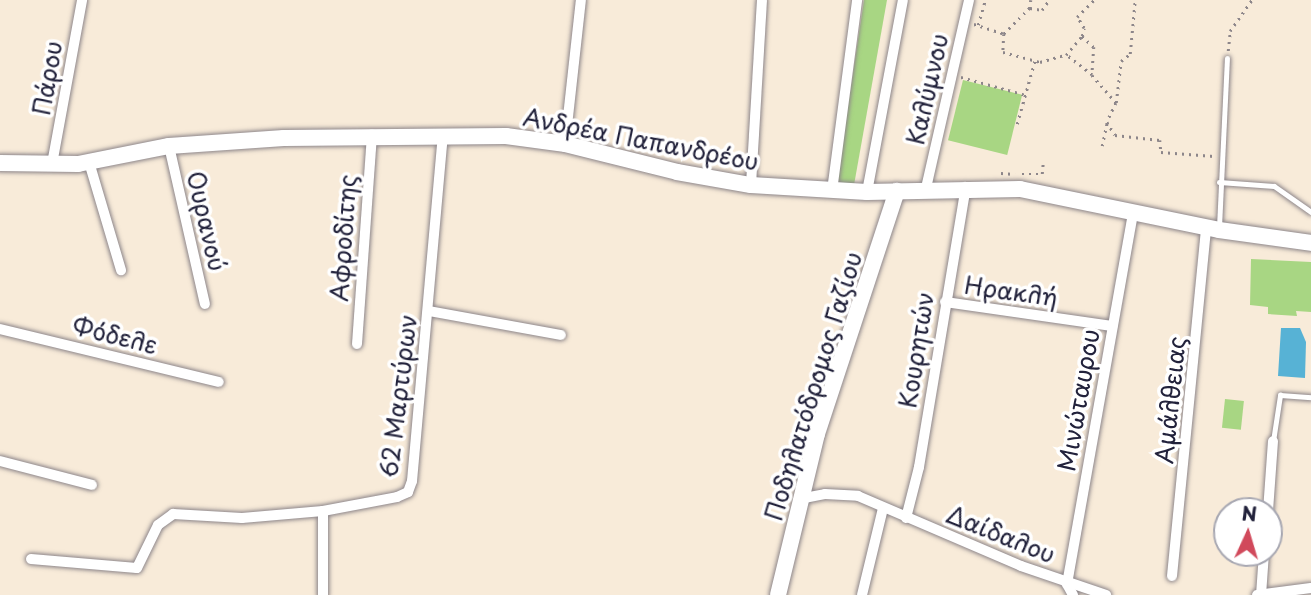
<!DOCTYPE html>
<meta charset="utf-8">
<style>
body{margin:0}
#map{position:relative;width:1311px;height:595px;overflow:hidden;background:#f8ebd9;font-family:"Playpen Sans",sans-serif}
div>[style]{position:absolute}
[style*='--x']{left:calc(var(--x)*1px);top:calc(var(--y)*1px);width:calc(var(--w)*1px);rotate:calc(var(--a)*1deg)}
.green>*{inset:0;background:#a8d683;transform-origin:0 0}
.water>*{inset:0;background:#57b2d5}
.path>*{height:2.5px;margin-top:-1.25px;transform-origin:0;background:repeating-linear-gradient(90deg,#8d868a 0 2px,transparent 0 7px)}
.roads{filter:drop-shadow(0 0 2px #8d868a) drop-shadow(0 0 2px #8d868a)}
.lane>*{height:5px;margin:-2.5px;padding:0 2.5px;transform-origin:2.5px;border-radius:2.5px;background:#fff}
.street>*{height:10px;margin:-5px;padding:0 5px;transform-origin:5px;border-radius:5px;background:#fff}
.secondary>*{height:16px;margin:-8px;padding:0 8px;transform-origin:8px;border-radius:8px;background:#fff}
span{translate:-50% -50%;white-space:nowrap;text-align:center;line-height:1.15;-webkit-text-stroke:7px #fff;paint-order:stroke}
.street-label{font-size:24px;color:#22223b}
.north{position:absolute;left:1213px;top:497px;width:70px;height:70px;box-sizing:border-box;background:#fff;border:2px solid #a7a7b1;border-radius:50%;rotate:4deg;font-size:19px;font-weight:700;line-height:28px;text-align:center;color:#22223b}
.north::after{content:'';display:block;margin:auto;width:24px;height:32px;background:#d1495b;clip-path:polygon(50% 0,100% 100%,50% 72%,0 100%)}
</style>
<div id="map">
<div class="green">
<div style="clip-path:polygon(864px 0,887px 0,854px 185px,836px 186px)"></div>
<div style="left:963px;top:80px;width:61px;height:62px;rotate:14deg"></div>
<div style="clip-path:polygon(1251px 259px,1311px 262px,1311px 312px,1296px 311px,1297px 316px,1268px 314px,1268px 307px,1250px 305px)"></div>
<div style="left:1225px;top:399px;width:19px;height:29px;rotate:6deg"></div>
</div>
<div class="water">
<div style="clip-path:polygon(1281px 328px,1300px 328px,1306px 342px,1305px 378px,1278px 376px)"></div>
</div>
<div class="path">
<div style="--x:1031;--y:0;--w:8;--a:97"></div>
<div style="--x:1030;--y:8;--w:12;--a:9"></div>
<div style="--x:1042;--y:10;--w:12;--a:-55"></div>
<div style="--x:1030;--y:8;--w:37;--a:135"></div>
<div style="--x:1004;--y:34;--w:18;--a:93"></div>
<div style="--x:1003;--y:52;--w:38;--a:15"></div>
<div style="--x:1040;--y:62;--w:25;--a:-16"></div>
<div style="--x:974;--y:24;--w:32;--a:18"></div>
<div style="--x:978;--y:25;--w:26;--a:-74"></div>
<div style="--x:1082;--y:36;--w:8;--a:-76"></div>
<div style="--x:1084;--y:28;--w:13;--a:-122"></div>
<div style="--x:1077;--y:17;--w:24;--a:-45"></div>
<div style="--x:1228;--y:51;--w:20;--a:-84"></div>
<div style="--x:1230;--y:31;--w:38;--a:-55"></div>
<div style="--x:1092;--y:75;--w:33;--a:-142"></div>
<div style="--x:1066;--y:55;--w:25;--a:-50"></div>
<div style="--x:1082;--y:36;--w:16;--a:43"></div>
<div style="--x:1094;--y:47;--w:28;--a:94"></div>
<div style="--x:1092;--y:75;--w:37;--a:49"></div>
<div style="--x:1116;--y:103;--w:21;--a:115"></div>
<div style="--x:1107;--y:122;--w:15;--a:58"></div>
<div style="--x:1115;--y:135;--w:45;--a:6.3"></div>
<div style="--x:1160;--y:140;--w:12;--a:85"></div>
<div style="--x:1161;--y:152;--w:53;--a:4.3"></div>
<div style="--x:961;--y:77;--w:67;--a:15.5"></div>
<div style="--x:1116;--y:103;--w:42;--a:-83.2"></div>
<div style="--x:1121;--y:61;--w:11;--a:-38"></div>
<div style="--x:1130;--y:54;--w:54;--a:-84.7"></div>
<div style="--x:1017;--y:124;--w:66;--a:-74.3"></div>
<div style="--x:1102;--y:146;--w:25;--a:-78"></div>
<div style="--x:1001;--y:173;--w:14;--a:4"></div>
<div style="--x:1022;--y:174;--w:20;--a:0"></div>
<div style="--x:1042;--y:174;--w:11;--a:-85"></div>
</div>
<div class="roads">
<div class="lane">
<div style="--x:1219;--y:182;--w:55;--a:4.2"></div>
<div style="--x:1274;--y:186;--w:45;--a:35.1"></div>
<div style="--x:1219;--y:227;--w:169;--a:-87.3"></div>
<div style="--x:1273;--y:441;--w:47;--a:-81.3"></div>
<div style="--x:1280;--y:395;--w:31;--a:4"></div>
</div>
<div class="street">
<div style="--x:565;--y:144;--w:145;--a:-83.7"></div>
<div style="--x:169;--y:146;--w:162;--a:77.2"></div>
<div style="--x:89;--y:162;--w:113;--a:73.5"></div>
<div style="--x:52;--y:164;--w:167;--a:-79.6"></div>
<div style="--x:751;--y:185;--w:185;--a:-86.6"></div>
<div style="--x:926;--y:188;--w:193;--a:-77.1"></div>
<div style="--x:832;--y:191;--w:193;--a:-82.5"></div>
<div style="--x:867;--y:192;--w:195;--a:-79.4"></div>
<div style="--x:945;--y:302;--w:169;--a:8.2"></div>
<div style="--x:429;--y:311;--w:134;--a:10.3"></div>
<div style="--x:0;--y:329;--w:225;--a:13.6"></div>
<div style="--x:357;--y:344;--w:210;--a:-85.9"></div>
<div style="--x:0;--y:461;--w:95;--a:14.6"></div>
<div style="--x:799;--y:499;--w:26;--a:-11"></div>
<div style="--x:825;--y:494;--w:33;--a:3"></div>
<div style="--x:858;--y:496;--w:177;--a:23.2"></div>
<div style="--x:1021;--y:566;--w:90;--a:18.8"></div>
<div style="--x:1268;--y:511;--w:70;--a:-85.9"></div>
<div style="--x:906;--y:518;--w:53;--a:-75.7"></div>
<div style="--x:919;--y:467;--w:284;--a:-80.5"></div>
<div style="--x:31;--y:559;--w:106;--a:4.9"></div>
<div style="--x:137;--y:568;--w:48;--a:-64"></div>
<div style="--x:158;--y:525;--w:19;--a:-36"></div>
<div style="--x:173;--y:514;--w:69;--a:3.3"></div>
<div style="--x:242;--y:518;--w:81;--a:-4.9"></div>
<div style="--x:1172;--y:576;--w:351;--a:-84.4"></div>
<div style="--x:323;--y:595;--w:84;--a:-90"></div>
<div style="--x:323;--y:511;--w:75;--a:-10.7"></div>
<div style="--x:397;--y:497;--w:12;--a:-24"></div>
<div style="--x:408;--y:492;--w:12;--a:-70"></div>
<div style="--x:412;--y:481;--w:348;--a:-84.9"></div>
<div style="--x:862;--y:595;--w:89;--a:-76.4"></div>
<div style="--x:1073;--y:595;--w:13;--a:-119"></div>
<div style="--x:1067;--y:584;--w:378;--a:-79.9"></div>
<div style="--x:1257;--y:595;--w:54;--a:-7.4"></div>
<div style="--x:1261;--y:595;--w:42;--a:-85.9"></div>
</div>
<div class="secondary">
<div style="--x:0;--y:163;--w:78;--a:0.7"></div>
<div style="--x:78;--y:164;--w:93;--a:-11.2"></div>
<div style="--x:169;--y:146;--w:115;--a:-4"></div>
<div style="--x:284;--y:138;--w:222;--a:-0.5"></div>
<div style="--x:506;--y:136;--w:60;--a:7.7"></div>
<div style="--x:565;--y:144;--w:115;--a:14"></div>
<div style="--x:677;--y:172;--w:75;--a:10"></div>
<div style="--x:751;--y:185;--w:116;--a:3.5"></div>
<div style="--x:867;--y:192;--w:153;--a:-1.1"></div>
<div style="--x:1020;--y:189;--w:203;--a:11.6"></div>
<div style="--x:1219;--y:230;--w:93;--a:8"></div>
<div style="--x:778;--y:595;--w:166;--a:-76.4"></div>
<div style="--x:817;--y:434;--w:256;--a:-71.8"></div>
</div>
</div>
<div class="street-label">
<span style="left:47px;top:78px;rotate:-80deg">Πάρου</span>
<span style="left:927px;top:89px;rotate:-77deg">Καλύμνου</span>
<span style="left:641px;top:139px;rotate:11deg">Ανδρέα Παπανδρέου</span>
<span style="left:207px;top:221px;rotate:77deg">Ουρανού</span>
<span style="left:343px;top:238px;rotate:-86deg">Αφροδίτης</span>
<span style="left:1011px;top:291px;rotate:8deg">Ηρακλή</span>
<span style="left:115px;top:335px;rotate:14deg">Φόδελε</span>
<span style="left:916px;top:350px;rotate:-81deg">Κουρητών</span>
<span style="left:813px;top:386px;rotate:-73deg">Ποδηλατόδρομος Γαζίου</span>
<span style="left:398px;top:396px;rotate:-83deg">62 Μαρτύρων</span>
<span style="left:1078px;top:400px;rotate:-80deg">Μινώταυρου</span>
<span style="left:1170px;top:400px;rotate:-84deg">Αμάλθειας</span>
<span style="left:1001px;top:534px;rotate:22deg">Δαίδαλου</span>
</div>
<div class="north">N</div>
</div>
